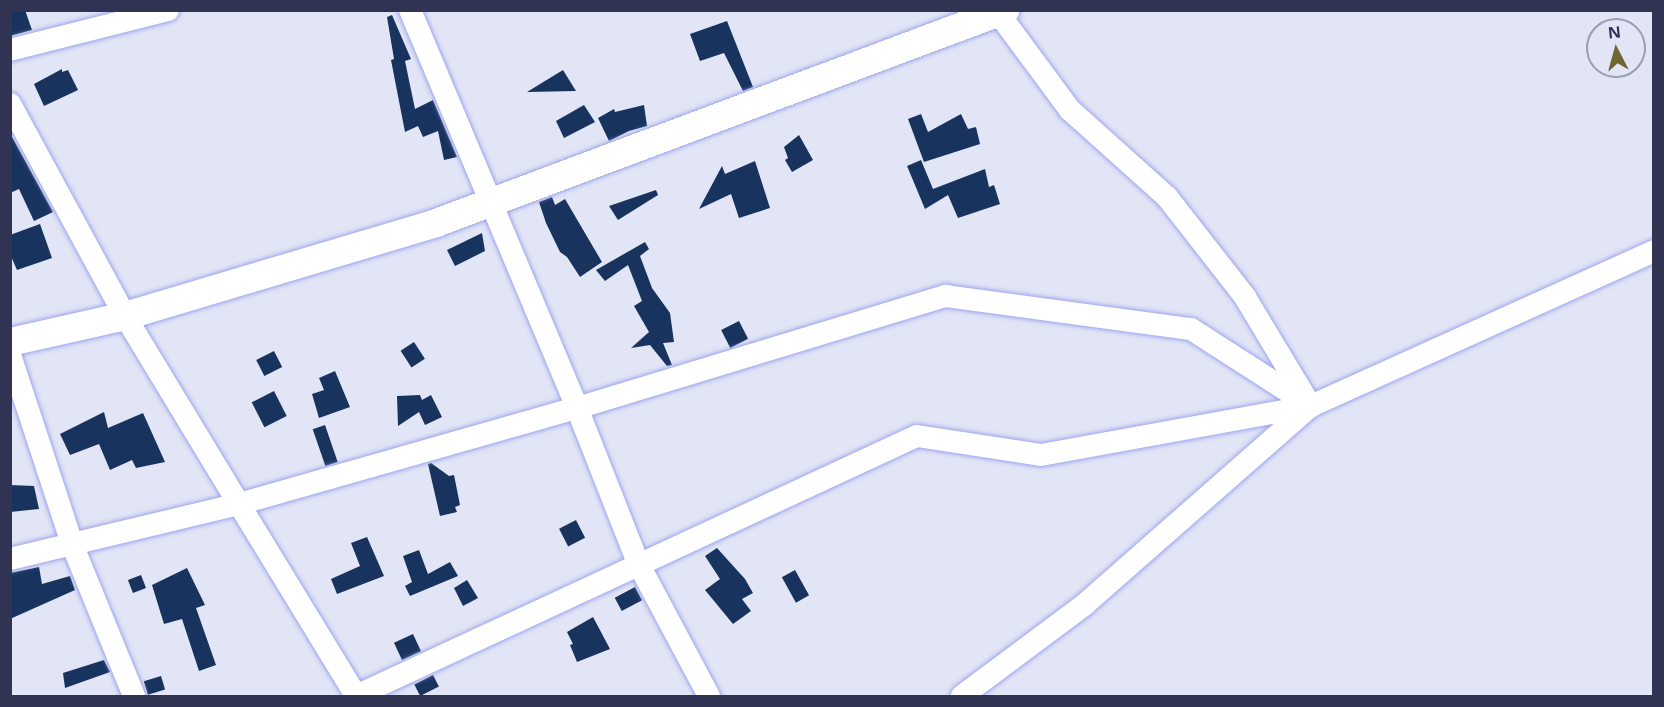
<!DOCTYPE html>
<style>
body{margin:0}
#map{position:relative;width:1664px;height:707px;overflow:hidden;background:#e2e5f5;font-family:"Open Sans",sans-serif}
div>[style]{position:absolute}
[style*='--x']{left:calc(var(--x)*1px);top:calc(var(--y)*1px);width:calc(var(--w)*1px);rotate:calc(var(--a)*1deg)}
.building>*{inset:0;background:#18335d;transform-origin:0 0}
.roads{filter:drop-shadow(0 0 2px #9da5ef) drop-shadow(0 0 2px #9da5ef)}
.minor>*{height:22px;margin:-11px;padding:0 11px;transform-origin:11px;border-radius:11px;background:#fff}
.major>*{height:28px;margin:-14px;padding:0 14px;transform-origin:14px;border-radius:14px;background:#fff}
span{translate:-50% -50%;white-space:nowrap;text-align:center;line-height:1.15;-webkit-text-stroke:6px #e2e5f5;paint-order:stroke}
.frame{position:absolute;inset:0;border:12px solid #303351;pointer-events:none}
.north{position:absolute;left:1586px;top:18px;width:60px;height:60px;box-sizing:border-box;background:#e2e5f5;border:2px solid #9b9eb3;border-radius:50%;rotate:354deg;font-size:16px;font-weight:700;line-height:24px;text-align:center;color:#303351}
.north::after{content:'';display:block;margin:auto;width:21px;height:27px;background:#6f6632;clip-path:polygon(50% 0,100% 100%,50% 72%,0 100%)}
</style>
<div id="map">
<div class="building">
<div style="clip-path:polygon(10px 10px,25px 10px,32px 30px,10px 36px)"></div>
<div style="clip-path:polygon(392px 15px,411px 59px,405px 61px,415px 109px,433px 100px,457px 157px,444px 160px,438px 131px,423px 137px,418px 126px,405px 132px,391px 60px,394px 59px,387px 17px)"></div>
<div style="clip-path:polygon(727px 21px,753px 87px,743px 91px,724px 53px,700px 61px,690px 34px)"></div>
<div style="clip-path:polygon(62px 69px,62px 72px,68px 70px,78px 90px,44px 106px,34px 84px)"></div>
<div style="clip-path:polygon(563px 70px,576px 91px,527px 92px)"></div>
<div style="clip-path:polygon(584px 105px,595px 122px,564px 138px,556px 121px)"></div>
<div style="clip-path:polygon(644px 105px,647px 126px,629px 131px,609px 141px,598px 118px,614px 109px,615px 112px)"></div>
<div style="clip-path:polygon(921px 114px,928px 132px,961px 114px,968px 129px,976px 127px,980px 144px,924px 162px,908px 119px)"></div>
<div style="clip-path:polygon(10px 133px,53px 212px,34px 221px,19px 189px,10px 193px)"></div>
<div style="clip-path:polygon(799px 135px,813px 160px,792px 172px,785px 160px,788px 158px,784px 147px)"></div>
<div style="clip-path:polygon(921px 160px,933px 189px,985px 169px,989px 187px,994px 185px,1000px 204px,958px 218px,948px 195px,925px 209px,907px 166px)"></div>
<div style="clip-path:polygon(755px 161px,770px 208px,739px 218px,731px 194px,699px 209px,722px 166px,725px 174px)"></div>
<div style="clip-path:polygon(656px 190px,658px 195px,618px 220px,609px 206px)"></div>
<div style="clip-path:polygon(552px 197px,555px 205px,565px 199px,602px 262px,580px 277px,567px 257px,560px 252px,546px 223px,539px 202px)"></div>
<div style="clip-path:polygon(40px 224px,52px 258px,17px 270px,10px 254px,10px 235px)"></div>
<div style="clip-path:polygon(482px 233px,485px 251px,455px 266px,447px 250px)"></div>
<div style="clip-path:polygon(645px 242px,649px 249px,640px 256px,652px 288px,670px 313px,674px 342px,663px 343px,672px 365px,667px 366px,650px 345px,631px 348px,649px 332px,634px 306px,642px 301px,628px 265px,605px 281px,596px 270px)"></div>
<div style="left:739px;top:321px;width:20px;height:20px;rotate:63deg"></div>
<div style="left:414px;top:342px;width:20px;height:16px;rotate:57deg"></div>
<div style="left:274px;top:351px;width:18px;height:20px;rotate:63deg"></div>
<div style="clip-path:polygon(335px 371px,350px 407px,319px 418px,312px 394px,324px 390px,319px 378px)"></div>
<div style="left:274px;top:391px;width:28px;height:25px;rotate:63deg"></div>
<div style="clip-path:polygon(420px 395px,422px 400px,431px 395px,442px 417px,425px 425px,419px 412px,398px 426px,397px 396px)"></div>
<div style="clip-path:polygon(104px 412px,108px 428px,143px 413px,165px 462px,136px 468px,132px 460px,110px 470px,99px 444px,70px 455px,60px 434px)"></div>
<div style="left:325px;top:425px;width:39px;height:13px;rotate:71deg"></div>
<div style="clip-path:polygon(431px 463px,449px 476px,454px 475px,460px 505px,455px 507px,457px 512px,440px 516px,428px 464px)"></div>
<div style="clip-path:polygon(10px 485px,34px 486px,39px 509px,10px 512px)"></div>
<div style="left:576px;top:520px;width:20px;height:19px;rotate:63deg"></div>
<div style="clip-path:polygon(367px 537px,384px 576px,337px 594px,331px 579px,360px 566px,351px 543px)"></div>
<div style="clip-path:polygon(717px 548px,745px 579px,753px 593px,742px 599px,751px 611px,733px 624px,705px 590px,720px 579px,705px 556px)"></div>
<div style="clip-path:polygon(419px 550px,428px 574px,450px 562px,458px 576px,410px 596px,405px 586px,412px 582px,403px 556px)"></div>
<div style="clip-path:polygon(39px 567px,42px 584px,70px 576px,75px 590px,10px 619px,10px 573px)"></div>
<div style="clip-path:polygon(187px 568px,205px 605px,196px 608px,216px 665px,199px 671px,182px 619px,164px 624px,152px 585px)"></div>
<div style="left:795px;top:570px;width:29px;height:15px;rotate:61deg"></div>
<div style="left:141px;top:575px;width:14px;height:14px;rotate:69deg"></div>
<div style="clip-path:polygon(467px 580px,478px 598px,463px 606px,454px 588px)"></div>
<div style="left:635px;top:587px;width:15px;height:23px;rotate:62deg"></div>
<div style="clip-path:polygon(593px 617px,610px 649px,577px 662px,570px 645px,573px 644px,567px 632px)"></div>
<div style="left:413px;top:634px;width:19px;height:21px;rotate:65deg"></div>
<div style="clip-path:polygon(104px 660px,110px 672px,65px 688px,63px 673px)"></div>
<div style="left:433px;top:675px;width:13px;height:21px;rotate:63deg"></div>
<div style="left:161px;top:676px;width:14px;height:18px;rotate:73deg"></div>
</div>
<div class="roads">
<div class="minor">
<div style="--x:410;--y:10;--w:432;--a:67.2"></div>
<div style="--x:577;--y:408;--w:169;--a:68.5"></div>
<div style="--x:639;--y:565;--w:149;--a:61.9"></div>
<div style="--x:996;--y:10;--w:124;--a:53.5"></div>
<div style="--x:1070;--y:110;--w:130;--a:41.9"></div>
<div style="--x:1167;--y:197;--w:127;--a:52"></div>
<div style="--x:1245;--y:297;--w:122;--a:59"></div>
<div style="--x:10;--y:50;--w:163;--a:-14.2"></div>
<div style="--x:10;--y:104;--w:241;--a:61.5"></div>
<div style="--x:125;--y:316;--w:220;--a:58.8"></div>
<div style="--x:239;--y:504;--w:225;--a:58.6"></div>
<div style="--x:356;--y:696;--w:618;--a:-24.87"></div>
<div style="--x:917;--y:436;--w:125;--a:8.7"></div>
<div style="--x:1041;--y:455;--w:274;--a:-10.3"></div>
<div style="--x:1311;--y:406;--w:376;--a:-24.3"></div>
<div style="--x:10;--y:355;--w:199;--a:71.8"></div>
<div style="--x:72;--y:544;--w:164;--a:67.8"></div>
<div style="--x:10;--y:559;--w:236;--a:-13.5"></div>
<div style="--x:239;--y:504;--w:351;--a:-15.9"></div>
<div style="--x:577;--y:408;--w:386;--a:-16.9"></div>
<div style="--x:946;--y:296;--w:247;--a:7.7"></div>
<div style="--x:1191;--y:329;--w:143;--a:32.7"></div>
<div style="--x:962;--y:696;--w:152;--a:-36.7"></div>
<div style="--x:1084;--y:605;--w:300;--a:-41.3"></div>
</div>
<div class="major">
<div style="--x:10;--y:342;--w:118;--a:-12.7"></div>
<div style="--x:125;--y:316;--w:325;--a:-16.6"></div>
<div style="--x:436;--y:223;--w:608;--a:-20.52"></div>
</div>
</div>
<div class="frame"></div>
<div class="north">N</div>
</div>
